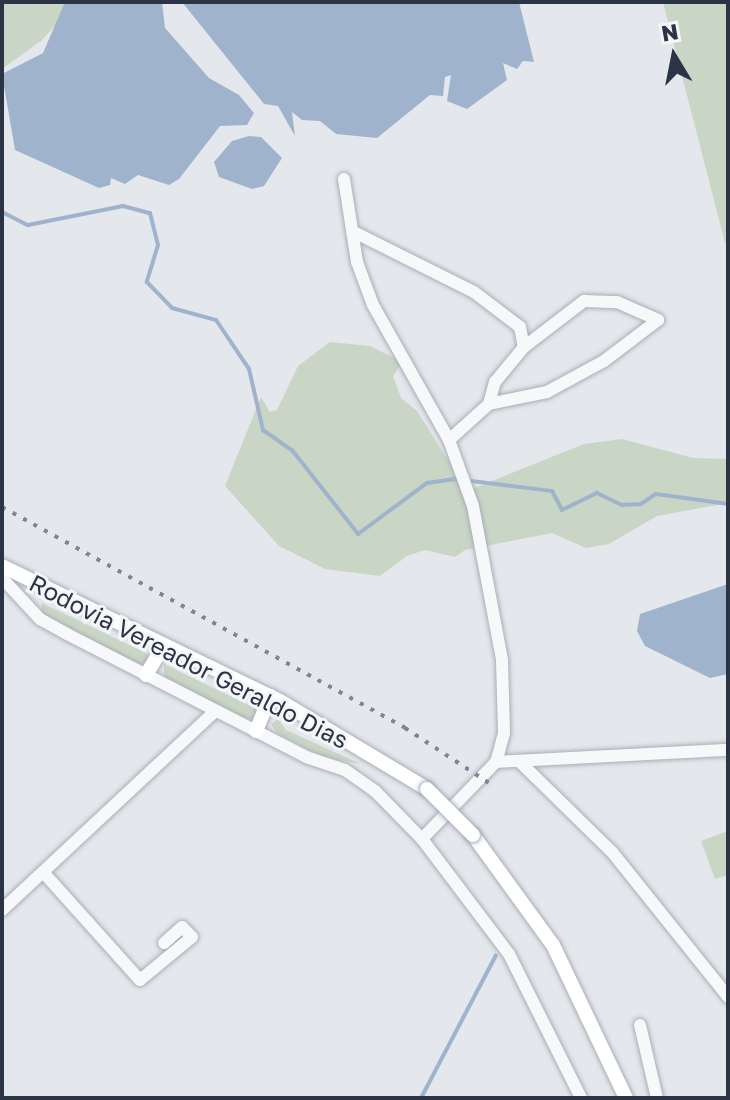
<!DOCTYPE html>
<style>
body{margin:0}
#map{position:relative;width:730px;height:1100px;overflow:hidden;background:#e4e7ec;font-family:"Golos Text",sans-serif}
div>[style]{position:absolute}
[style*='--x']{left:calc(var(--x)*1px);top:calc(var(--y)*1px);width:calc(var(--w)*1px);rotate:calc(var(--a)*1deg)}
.green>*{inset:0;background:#c9d6c5}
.water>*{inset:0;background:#9fb4cc}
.stream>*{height:4px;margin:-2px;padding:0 2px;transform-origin:2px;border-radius:2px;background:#9fb4cc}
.roads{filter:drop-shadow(0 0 2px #a9aeb7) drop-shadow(0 0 2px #a9aeb7)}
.minor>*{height:12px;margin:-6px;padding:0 6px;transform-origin:6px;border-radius:6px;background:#f7f8fa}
.major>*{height:14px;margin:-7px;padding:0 7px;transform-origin:7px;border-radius:7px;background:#fff}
.rail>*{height:4px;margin-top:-2px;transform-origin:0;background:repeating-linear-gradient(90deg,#7d8696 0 4px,transparent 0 12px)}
.bridges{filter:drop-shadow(0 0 2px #a3abb8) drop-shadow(0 0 2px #a3abb8)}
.major-bridge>*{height:14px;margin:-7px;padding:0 7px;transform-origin:7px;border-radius:7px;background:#fff}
span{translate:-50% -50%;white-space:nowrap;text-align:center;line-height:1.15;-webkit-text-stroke:6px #f4f6f9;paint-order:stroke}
.street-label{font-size:24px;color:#2b3445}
.frame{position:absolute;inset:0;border:4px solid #2b3445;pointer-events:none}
.north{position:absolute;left:634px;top:16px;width:80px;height:80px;-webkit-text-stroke:6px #f4f6f9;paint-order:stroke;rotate:350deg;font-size:22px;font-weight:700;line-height:32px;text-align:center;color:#2b3445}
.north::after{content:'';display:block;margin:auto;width:28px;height:36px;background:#2b3445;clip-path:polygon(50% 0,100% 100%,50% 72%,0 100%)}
</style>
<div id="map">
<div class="green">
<div style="clip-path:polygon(2px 2px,105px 2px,61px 19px,42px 40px,2px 69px)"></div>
<div style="clip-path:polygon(663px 2px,728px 2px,728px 244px,725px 243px)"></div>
<div style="clip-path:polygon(330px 342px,370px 346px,402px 362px,393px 376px,401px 398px,417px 411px,463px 484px,472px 489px,584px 444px,622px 439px,693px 458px,728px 459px,728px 503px,657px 516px,609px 544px,586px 548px,552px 533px,465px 550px,455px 557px,425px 550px,407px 556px,380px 576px,325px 569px,279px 546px,225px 486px,261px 397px,270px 412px,277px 410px,298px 366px)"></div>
<div style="clip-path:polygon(42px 603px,146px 653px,149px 660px,140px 665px,41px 613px)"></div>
<div style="clip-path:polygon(164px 664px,255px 708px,257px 715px,253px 720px,241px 717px,164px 677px)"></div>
<div style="clip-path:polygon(278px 719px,286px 730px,361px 764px,322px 757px,277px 733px,271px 724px)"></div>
<div style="clip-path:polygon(728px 831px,728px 875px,715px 879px,701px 841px)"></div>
</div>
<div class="water">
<div style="clip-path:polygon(65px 2px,162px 2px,165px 28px,209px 78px,239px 95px,254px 113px,247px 125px,220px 126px,179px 179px,169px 185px,138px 175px,125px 184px,111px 178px,110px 185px,99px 188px,15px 150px,2px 74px,43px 53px)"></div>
<div style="clip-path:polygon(182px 2px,519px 2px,534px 62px,523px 61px,517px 69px,503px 63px,507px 80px,467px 109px,447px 101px,451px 75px,445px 77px,443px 96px,430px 95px,377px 138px,336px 134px,320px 121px,302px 120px,292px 112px,295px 136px,278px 106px,264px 104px)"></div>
<div style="clip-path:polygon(249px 136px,261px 137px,282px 158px,264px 186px,252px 189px,219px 177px,214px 162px,232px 141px)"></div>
<div style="clip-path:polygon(728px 584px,728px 674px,710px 678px,645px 646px,637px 631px,640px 614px)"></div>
</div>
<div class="stream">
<div style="--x:2;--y:212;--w:29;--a:27"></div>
<div style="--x:28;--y:225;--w:97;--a:-11.3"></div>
<div style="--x:123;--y:206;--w:28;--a:15"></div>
<div style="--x:150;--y:213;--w:33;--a:76"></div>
<div style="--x:158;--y:245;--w:39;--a:107"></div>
<div style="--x:147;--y:282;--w:36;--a:46"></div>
<div style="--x:172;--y:308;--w:46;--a:15.3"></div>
<div style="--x:216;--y:320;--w:59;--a:56"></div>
<div style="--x:249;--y:369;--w:63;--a:77.1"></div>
<div style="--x:263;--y:430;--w:35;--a:35"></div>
<div style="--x:292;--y:450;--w:107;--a:51.8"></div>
<div style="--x:358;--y:534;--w:86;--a:-36.5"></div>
<div style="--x:427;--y:483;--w:28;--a:-8"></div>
<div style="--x:455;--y:479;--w:98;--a:7.1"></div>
<div style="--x:552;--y:491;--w:21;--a:62"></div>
<div style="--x:562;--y:510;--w:39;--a:-26"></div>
<div style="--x:597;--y:493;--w:28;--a:26"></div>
<div style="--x:622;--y:505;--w:19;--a:-3"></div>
<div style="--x:641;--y:504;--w:18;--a:-34"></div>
<div style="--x:656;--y:494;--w:73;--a:7.9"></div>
<div style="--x:421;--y:1098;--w:161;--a:-62.3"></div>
</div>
<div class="roads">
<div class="minor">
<div style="--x:344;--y:179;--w:84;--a:81.1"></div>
<div style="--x:357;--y:262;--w:46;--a:69.6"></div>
<div style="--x:373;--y:305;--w:155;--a:60.6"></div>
<div style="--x:449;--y:440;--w:70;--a:70"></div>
<div style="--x:473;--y:506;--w:157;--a:79.3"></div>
<div style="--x:502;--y:660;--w:73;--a:88.4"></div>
<div style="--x:504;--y:733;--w:30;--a:105"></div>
<div style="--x:496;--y:762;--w:107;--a:133.9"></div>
<div style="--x:352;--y:231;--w:136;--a:26.6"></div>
<div style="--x:474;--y:292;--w:58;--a:37.3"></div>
<div style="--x:520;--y:327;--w:20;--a:79"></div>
<div style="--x:449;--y:440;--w:54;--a:-42"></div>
<div style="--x:489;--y:404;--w:23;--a:-75"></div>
<div style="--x:495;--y:382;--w:45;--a:-50.4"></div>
<div style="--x:524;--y:347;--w:76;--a:-37.5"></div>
<div style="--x:584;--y:301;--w:33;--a:2"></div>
<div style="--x:617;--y:302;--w:45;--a:23.7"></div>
<div style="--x:658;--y:320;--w:68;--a:142.8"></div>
<div style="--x:604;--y:361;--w:65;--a:151.5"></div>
<div style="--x:547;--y:392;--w:59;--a:168.3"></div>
<div style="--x:2;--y:578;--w:56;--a:47.2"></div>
<div style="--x:40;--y:619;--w:31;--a:29"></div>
<div style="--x:67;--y:634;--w:269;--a:27.2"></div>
<div style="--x:306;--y:757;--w:41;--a:18.4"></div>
<div style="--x:345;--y:770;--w:37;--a:35"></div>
<div style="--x:375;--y:791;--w:67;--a:45.6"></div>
<div style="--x:422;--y:839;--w:144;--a:52.9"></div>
<div style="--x:509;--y:954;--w:161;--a:63.4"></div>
<div style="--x:496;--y:762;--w:232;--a:-3"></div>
<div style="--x:520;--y:762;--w:129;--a:44.4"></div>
<div style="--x:612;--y:852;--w:186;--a:51.3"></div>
<div style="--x:43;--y:872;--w:145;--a:48.1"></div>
<div style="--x:140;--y:980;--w:67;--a:-39.6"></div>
<div style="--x:192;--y:937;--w:14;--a:-135"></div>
<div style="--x:182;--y:927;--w:24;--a:138"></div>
<div style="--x:2;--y:910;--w:290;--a:-43"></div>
<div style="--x:640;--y:1025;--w:75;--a:76.9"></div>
</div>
<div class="major">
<div style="--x:2;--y:566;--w:309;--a:25.9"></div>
<div style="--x:280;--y:701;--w:171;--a:30.9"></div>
<div style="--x:146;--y:675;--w:33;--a:-59"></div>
<div style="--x:256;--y:731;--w:38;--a:-68"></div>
<div style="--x:473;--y:835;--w:136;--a:54"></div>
<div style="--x:553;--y:945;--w:170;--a:64.5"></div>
</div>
</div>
<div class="rail">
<div style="--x:2;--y:507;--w:460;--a:28.7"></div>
<div style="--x:405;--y:728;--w:100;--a:33.2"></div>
</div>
<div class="bridges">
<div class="major-bridge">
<div style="--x:427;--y:789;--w:65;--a:45"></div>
</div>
</div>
<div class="street-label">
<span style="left:189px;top:661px;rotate:27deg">Rodovia Vereador Geraldo Dias</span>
</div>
<div class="frame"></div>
<div class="north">N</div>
</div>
